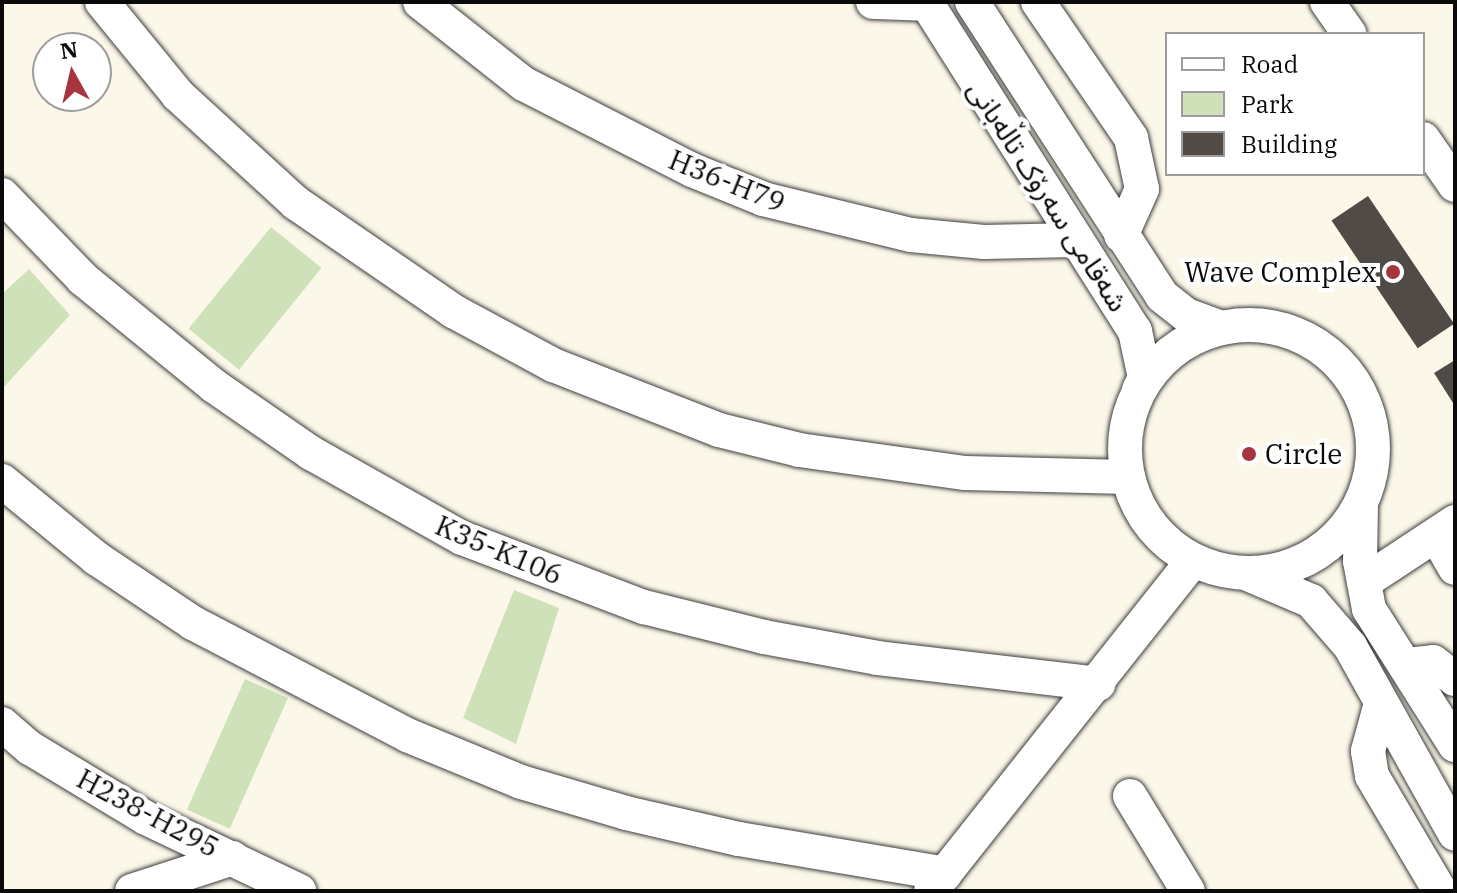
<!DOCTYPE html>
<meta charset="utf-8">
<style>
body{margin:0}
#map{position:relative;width:1457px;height:893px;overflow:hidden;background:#fcf8e9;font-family:"IBM Plex Serif","Noto Sans Arabic",serif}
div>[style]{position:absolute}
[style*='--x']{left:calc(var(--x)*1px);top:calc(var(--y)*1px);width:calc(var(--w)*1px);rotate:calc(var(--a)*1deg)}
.green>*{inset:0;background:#cfe1b8;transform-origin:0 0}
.building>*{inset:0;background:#514b48;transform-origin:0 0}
.roads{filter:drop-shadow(0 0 2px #3d3d3d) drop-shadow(0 0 2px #3d3d3d)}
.minor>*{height:34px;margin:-17px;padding:0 17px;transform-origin:17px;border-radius:17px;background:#fff}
.minor>.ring{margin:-17px;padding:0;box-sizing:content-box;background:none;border:34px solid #fff;border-radius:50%}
.dots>*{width:22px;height:22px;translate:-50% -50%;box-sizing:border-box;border:4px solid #fff;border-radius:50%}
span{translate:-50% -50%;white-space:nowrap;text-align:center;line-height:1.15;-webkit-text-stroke:8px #fff;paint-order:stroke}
.street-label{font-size:28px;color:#0a0a0a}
.poi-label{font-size:28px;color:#0a0a0a}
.right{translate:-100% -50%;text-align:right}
.left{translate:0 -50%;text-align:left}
.frame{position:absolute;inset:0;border:4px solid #0a0a0a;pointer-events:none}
.legend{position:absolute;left:1165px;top:32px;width:260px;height:144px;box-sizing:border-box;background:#fff;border:2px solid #9d9d9d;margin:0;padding:10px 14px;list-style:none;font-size:24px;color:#0a0a0a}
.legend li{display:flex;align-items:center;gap:16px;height:40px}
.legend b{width:40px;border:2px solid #9d9d9d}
.north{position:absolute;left:32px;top:32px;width:80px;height:80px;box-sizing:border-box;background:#fff;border:2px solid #9d9d9d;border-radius:50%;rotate:352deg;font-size:22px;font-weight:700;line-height:32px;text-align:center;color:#0a0a0a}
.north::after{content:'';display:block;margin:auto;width:28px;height:36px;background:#a6353f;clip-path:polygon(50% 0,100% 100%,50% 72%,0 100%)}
</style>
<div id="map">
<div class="green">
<div style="left:271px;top:227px;width:65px;height:131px;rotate:39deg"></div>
<div style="clip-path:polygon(29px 269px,70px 315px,2px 389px,2px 294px)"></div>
<div style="clip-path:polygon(514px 590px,559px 608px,516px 744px,463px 718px)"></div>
<div style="left:245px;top:679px;width:47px;height:143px;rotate:24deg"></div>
</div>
<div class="building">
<div style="left:1368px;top:196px;width:154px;height:44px;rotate:56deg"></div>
<div style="clip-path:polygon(1455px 360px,1455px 406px,1434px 373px)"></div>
</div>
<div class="roads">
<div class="minor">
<div style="--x:102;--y:2;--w:120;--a:50.7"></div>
<div style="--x:178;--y:95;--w:160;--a:42.5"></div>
<div style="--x:296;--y:203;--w:191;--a:34.5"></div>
<div style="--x:453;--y:311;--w:114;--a:28.4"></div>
<div style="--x:553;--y:365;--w:178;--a:21.4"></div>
<div style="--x:719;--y:430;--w:82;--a:14"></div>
<div style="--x:799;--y:450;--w:168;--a:7.9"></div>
<div style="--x:965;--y:473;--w:163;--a:1.4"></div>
<div style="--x:420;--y:2;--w:132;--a:38.3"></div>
<div style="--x:524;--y:84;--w:189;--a:27.1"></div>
<div style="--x:692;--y:170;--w:77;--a:22.2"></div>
<div style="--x:763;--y:199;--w:152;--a:13.7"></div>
<div style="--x:911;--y:235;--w:73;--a:5.5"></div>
<div style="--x:984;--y:242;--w:92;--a:-1.2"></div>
<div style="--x:873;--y:2;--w:54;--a:2.1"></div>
<div style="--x:926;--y:2;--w:390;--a:57.6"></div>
<div style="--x:1135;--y:331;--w:48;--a:78"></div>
<div style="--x:1145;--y:378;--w:13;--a:117"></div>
<div style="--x:972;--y:2;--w:350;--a:57.1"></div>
<div style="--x:1162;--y:296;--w:31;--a:38"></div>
<div style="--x:1186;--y:315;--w:37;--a:20"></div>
<div style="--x:1038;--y:2;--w:165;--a:55.6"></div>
<div style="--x:1131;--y:138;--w:52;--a:77.8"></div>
<div style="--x:1142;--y:189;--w:51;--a:114.1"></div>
<div style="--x:1327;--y:2;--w:39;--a:55"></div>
<div style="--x:1423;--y:139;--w:56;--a:55.2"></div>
<div style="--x:2;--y:195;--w:117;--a:46"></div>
<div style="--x:83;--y:279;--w:169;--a:39.2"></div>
<div style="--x:214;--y:386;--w:118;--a:34.6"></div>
<div style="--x:311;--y:453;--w:173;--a:29.4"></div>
<div style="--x:462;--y:538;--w:195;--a:20.8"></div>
<div style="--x:644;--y:607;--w:124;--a:14"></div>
<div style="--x:764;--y:637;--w:116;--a:10.4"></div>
<div style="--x:878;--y:658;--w:222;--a:6.7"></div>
<div class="ring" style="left:1125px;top:325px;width:214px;height:214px"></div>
<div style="--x:2;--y:481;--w:122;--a:39.3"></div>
<div style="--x:96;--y:558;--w:117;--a:33.8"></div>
<div style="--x:193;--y:623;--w:242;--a:27.6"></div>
<div style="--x:407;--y:735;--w:123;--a:22.4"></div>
<div style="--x:521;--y:782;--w:109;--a:16.4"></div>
<div style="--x:626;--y:813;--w:116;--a:13"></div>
<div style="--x:739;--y:839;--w:209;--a:9.6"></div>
<div style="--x:1361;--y:504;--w:57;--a:91"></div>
<div style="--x:1360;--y:561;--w:49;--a:79.4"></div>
<div style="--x:1369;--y:609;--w:161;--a:57.7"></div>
<div style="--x:1436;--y:535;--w:38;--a:60"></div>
<div style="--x:1248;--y:574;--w:69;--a:23.2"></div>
<div style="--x:1311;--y:601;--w:60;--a:49.1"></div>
<div style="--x:1350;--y:646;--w:215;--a:60.8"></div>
<div style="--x:1364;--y:582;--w:109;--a:-33.4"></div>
<div style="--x:1406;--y:665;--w:27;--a:-6"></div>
<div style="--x:1433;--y:662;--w:28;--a:38"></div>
<div style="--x:1381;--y:703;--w:50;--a:105.2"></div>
<div style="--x:1368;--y:751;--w:25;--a:81"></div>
<div style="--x:1372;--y:776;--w:134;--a:59.4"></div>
<div style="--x:2;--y:724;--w:37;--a:41"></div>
<div style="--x:30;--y:748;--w:135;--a:31.1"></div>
<div style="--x:146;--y:818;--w:170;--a:25.5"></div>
<div style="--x:1130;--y:796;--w:111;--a:58.6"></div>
<div style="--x:132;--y:891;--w:106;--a:-18.1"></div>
<div style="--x:931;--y:891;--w:422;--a:-51.6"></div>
</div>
</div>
<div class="dots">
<div style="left:1393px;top:272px;background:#a6353f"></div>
<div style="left:1249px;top:454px;background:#a6353f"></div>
</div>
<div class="street-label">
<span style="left:727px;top:181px;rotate:22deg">H36-H79</span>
<span style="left:1048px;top:196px;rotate:57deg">شەقامی سەرۆک تاڵەبانی</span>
<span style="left:499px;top:550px;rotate:23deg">K35-K106</span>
<span style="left:148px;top:813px;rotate:28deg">H238-H295</span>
</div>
<div class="poi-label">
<span class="right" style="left:1377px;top:272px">Wave Complex</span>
<span class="left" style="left:1265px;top:454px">Circle</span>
</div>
<div class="frame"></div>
<ul class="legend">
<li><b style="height:10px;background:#fff"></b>Road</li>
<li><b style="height:22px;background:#cfe1b8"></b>Park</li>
<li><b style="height:22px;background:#514b48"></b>Building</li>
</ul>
<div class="north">N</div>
</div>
